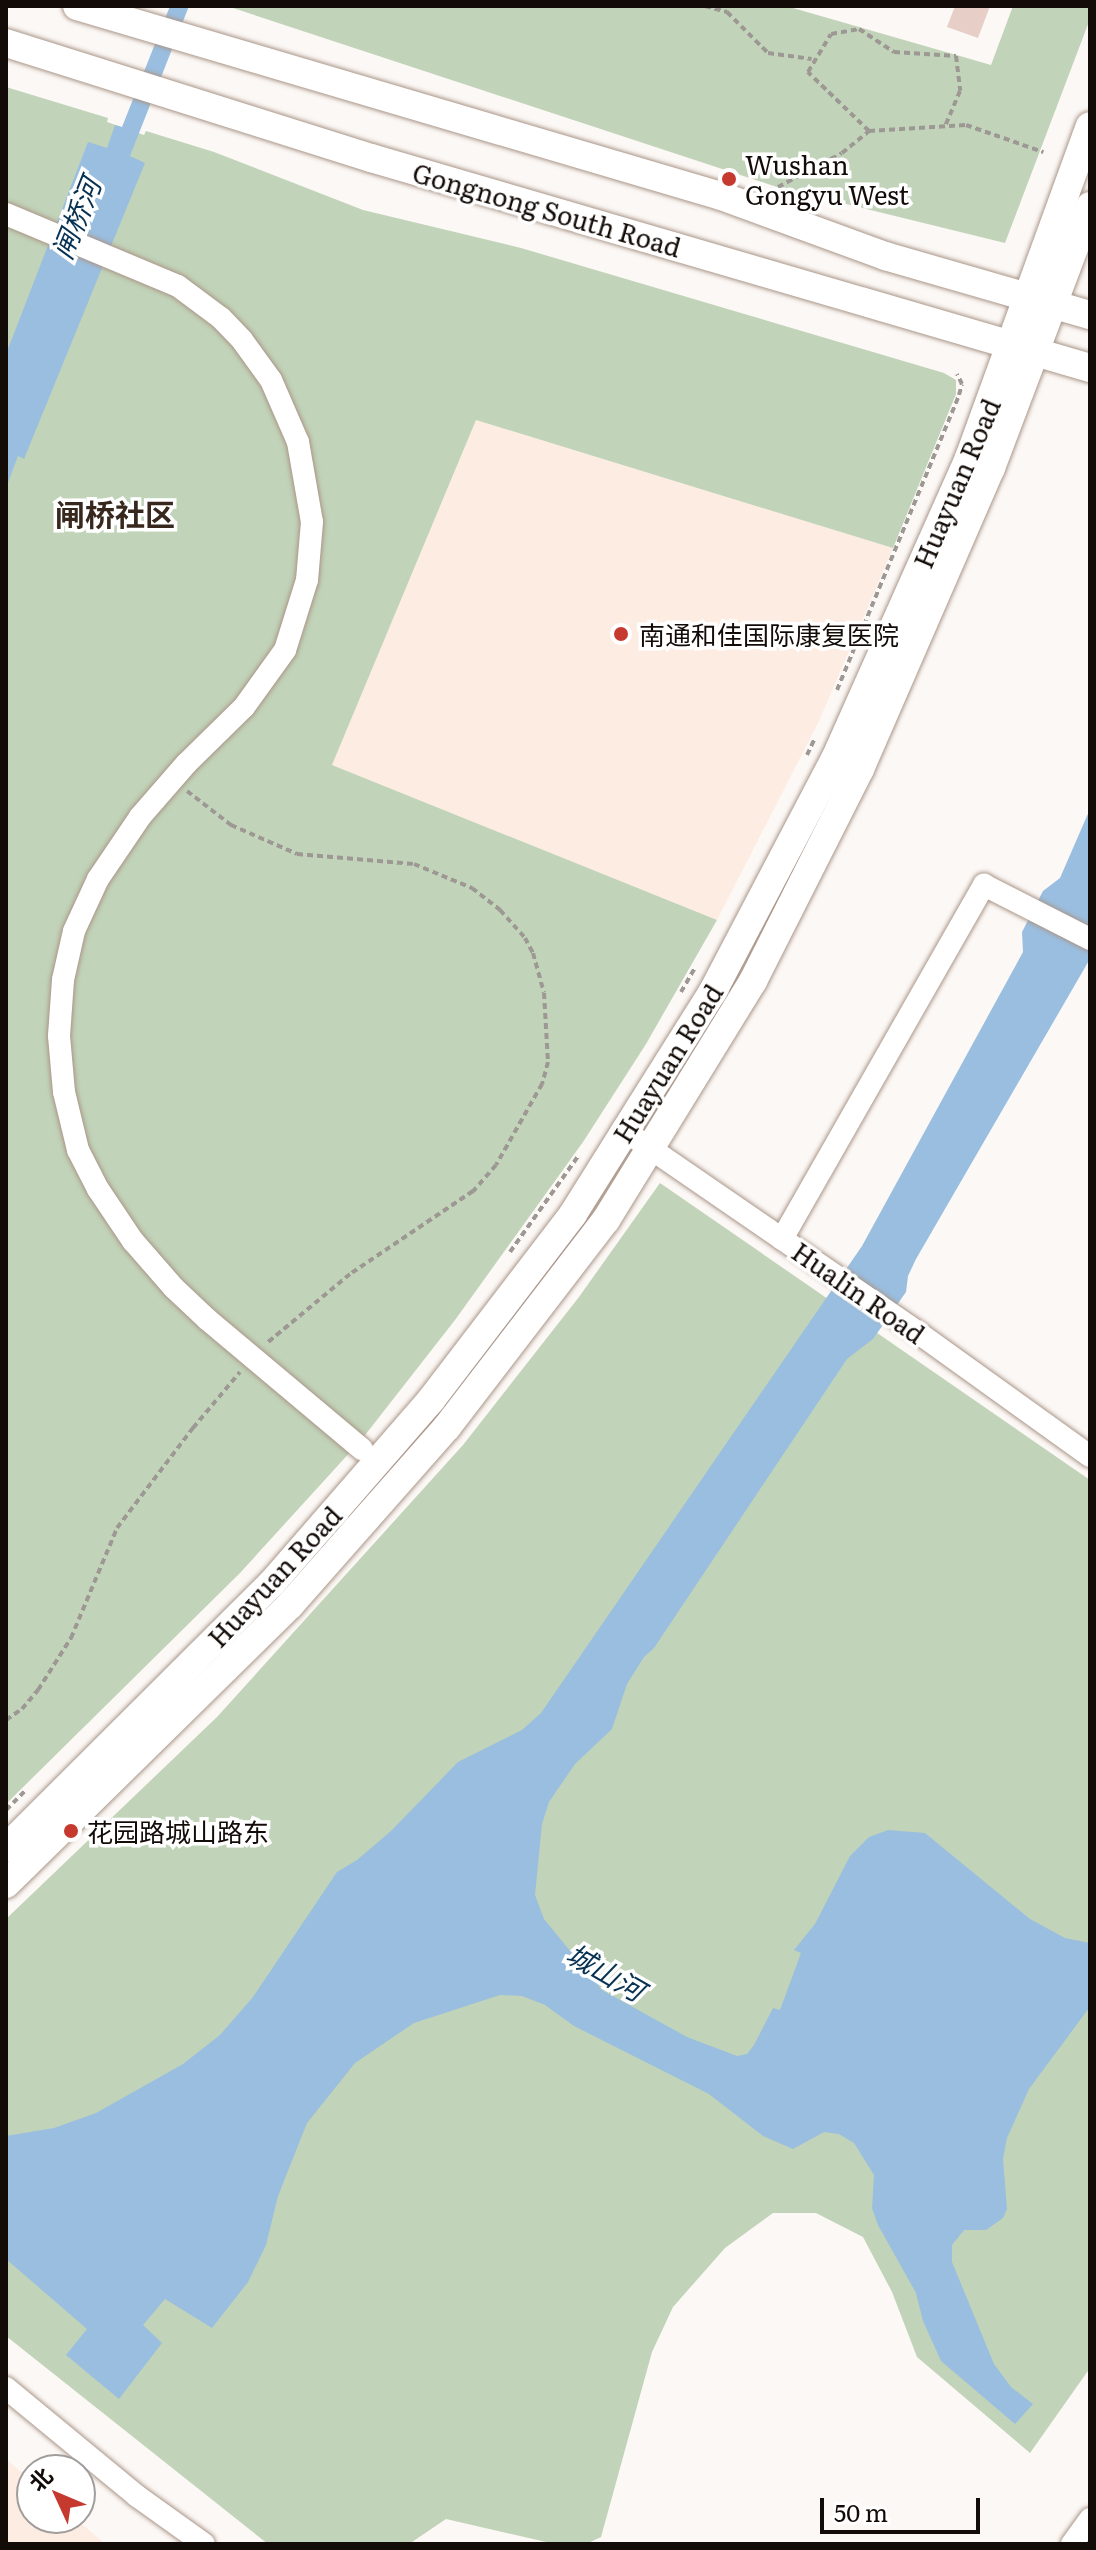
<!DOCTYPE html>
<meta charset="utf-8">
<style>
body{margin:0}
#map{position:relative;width:1096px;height:2550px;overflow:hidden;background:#fcf8f5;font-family:Literata,"Noto Sans SC",serif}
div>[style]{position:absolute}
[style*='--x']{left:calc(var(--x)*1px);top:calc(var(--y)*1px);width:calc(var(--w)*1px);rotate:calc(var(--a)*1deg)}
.built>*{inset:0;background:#fdece1}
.green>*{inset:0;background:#c1d3b8}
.water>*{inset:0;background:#9abee0}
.building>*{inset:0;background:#e7cec6}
.path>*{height:4px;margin-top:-2px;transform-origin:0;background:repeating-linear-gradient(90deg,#9d9894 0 6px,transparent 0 10px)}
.roads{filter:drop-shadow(0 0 2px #aa9689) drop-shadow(0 0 2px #aa9689)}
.minor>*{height:22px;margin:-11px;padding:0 11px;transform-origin:11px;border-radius:11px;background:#fff}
.major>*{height:28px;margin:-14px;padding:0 14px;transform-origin:14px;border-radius:14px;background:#fff}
.dots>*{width:22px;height:22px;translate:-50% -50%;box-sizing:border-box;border:4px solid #fff;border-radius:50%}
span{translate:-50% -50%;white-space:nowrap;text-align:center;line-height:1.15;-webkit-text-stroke:7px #fff;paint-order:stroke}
.poi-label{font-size:26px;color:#120b07}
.left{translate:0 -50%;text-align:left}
.street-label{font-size:26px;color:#120b07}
.water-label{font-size:28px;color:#083253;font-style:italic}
.quarter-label{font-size:30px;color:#37271d;font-weight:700}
.frame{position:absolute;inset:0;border:8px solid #120b07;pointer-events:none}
.north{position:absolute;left:16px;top:2454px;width:80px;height:80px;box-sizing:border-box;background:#fff;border:2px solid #a09d9c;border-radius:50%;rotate:314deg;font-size:22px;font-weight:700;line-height:32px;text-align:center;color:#120b07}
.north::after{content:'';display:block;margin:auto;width:28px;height:36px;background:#c6392f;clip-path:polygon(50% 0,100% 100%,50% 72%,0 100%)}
.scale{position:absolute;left:820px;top:2498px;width:160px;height:36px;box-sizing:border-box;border:4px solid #120b07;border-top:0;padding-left:10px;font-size:24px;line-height:28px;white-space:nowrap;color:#120b07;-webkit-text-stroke:6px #fff;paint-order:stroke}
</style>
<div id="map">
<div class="built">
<div style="clip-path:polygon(476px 420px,893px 548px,819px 721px,717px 920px,332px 765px)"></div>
<div style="clip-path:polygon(6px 2459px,32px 2481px,32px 2518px,75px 2518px,105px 2544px,6px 2544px)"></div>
</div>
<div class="green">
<div style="clip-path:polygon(227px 6px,786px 6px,991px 65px,1013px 6px,1090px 6px,1090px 19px,1005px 243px,777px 187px)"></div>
<div style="clip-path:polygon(6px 87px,108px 118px,107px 122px,144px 135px,146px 131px,214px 152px,363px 210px,521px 248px,944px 373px,956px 380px,956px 394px,893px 548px,476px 420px,332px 765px,717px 920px,646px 1044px,583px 1142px,455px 1320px,362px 1439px,240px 1573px,6px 1804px)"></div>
<div style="clip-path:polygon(660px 1183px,1090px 1480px,1090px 2368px,1030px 2453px,917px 2357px,892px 2292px,863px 2237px,816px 2213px,773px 2213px,725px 2248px,673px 2307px,652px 2352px,601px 2537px,586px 2544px,555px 2544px,446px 2519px,409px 2544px,268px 2544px,6px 2336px,6px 1919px,217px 1717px,463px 1445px,579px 1297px)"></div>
</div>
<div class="water">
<div style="clip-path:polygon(170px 6px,189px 6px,130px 156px,145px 163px,24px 459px,18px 456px,6px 488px,6px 354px,88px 142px,107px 148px,115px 125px,122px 127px)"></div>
<div style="clip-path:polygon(1090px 809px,1090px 958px,1087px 964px,916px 1259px,908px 1276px,906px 1292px,873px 1339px,847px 1359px,654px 1648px,644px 1657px,627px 1684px,612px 1729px,575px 1764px,549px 1802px,542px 1824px,535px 1895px,544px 1919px,602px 1990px,687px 2037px,737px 2056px,747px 2054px,754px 2045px,773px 2008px,780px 2010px,801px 1953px,794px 1950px,815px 1924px,850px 1856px,869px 1837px,888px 1830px,925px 1833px,1030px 1919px,1065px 1938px,1090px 1943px,1089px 2008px,1029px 2089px,1007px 2138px,1003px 2159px,1007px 2209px,1003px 2218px,986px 2230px,964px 2230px,952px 2245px,952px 2262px,994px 2364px,1011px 2387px,1033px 2404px,1015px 2424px,941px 2361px,923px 2321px,916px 2293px,878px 2225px,872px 2208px,874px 2175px,854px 2143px,839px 2134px,824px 2132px,793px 2149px,763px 2136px,709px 2094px,574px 2026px,545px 2005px,522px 1996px,500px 1995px,414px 2023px,355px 2063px,307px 2123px,278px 2196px,266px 2245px,248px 2282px,212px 2328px,165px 2299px,143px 2325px,162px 2343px,119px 2399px,66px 2355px,87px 2329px,6px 2259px,6px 2136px,54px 2128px,96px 2113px,183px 2064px,220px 2035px,253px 1997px,337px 1872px,357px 1860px,391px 1831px,458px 1762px,522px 1730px,541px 1713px,862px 1246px,1023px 952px,1022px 932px,1043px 891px,1060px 878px)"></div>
</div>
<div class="building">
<div style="clip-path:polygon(955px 6px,990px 6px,978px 38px,947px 27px)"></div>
</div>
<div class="path">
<div style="--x:705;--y:6;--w:23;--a:15"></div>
<div style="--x:727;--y:12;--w:58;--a:45"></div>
<div style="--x:768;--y:53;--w:44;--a:7.8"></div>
<div style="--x:869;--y:131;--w:85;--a:-136"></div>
<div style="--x:808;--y:72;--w:44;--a:-58.8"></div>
<div style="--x:831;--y:34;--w:28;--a:-10"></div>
<div style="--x:859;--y:29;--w:42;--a:33.3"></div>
<div style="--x:894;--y:52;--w:62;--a:3.7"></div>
<div style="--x:956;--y:56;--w:35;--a:83"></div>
<div style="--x:960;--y:91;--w:38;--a:113"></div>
<div style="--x:778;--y:187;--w:72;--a:-28"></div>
<div style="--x:842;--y:153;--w:35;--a:-39"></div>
<div style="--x:869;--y:131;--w:97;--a:-3.5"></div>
<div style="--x:966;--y:125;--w:82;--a:19.3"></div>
<div style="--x:837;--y:690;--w:319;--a:-67.5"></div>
<div style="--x:959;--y:395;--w:11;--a:-75"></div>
<div style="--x:962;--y:384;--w:11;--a:-117"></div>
<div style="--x:807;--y:755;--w:19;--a:-65"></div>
<div style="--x:187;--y:791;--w:56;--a:37.7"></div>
<div style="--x:231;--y:825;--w:72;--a:23.7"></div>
<div style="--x:297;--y:854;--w:117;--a:4.9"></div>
<div style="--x:414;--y:864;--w:63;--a:22.5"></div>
<div style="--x:472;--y:888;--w:36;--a:38"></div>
<div style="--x:500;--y:910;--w:38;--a:48"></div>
<div style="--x:525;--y:938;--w:17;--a:62"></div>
<div style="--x:533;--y:953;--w:41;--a:74.6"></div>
<div style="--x:544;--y:993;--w:69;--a:86.7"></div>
<div style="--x:548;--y:1062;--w:23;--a:105"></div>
<div style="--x:542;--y:1084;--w:93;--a:119.6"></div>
<div style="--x:496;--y:1165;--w:35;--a:131"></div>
<div style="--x:473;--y:1191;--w:148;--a:146"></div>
<div style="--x:350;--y:1274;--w:107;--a:140.3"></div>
<div style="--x:681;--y:992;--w:28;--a:-60"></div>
<div style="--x:510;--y:1252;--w:119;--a:-54.6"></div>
<div style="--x:6;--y:1720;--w:19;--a:-35"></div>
<div style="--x:22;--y:1709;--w:25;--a:-50"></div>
<div style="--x:38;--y:1690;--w:62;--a:-57.6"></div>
<div style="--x:71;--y:1638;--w:119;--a:-67.3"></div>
<div style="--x:117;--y:1528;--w:126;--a:-52.8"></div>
<div style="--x:193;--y:1428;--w:73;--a:-50"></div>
<div style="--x:6;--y:1810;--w:28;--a:-45"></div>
</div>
<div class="roads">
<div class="minor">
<div style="--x:6;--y:214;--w:186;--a:22.7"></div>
<div style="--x:178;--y:286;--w:54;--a:36.7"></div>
<div style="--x:221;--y:318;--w:30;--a:46"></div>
<div style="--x:242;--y:340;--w:49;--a:54.1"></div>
<div style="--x:271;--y:380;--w:68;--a:66.5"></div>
<div style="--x:298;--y:442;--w:81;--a:80.1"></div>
<div style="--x:312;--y:522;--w:58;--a:94.9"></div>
<div style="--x:307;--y:580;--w:73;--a:107.4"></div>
<div style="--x:285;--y:650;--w:70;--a:125.7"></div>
<div style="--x:244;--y:707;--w:81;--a:135.5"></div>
<div style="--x:186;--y:764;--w:70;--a:131"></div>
<div style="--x:140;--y:817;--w:75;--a:124.1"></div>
<div style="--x:98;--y:879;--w:57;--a:114.8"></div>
<div style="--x:74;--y:931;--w:50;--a:102.7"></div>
<div style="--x:63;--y:980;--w:56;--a:94.1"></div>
<div style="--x:59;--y:1036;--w:56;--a:84.9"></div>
<div style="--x:64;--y:1092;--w:60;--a:76.4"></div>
<div style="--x:78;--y:1150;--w:44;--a:62.9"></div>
<div style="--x:98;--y:1189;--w:63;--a:56.1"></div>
<div style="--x:133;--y:1241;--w:62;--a:48.9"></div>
<div style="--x:174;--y:1288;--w:47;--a:43.3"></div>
<div style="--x:208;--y:1320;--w:201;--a:40"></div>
<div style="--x:625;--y:1131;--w:358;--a:34.5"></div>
<div style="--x:920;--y:1334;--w:209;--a:35.7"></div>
<div style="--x:782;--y:1239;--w:408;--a:-60.3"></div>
<div style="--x:984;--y:885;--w:119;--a:27"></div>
<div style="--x:6;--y:2388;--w:170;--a:39.5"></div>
<div style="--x:137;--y:2496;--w:82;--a:35.6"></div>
<div style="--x:1072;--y:2544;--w:31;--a:-54"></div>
</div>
<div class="major">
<div style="--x:77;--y:6;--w:671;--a:16.44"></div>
<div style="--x:721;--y:196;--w:175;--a:20.1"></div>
<div style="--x:885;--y:256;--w:213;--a:16.1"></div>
<div style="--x:6;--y:43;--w:383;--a:17.5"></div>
<div style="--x:371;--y:158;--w:749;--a:16.28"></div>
<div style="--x:6;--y:1848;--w:375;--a:-44.9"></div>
<div style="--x:272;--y:1583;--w:242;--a:-49"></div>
<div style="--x:431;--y:1400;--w:234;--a:-52.6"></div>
<div style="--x:573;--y:1214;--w:98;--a:-57.9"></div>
<div style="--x:625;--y:1131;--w:165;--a:-57.8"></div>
<div style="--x:713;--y:991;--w:262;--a:-62.3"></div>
<div style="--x:835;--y:759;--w:329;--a:-66"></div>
<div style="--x:969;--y:458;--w:353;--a:-70"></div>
<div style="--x:6;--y:1884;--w:398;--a:-44.5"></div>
<div style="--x:290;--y:1605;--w:237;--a:-48.6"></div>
<div style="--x:447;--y:1427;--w:261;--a:-52.5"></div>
<div style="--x:606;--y:1220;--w:281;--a:-58.4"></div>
<div style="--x:753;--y:981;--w:237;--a:-63.2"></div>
<div style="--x:860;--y:769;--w:328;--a:-66.5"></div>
<div style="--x:991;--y:468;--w:280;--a:-69.3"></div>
</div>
</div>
<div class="dots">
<div style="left:729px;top:179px;background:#c6392f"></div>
<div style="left:621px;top:634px;background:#c6392f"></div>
<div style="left:71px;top:1831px;background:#c6392f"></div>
</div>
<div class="poi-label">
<span class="left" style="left:745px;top:179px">Wushan<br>Gongyu West</span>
<span class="left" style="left:639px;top:634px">南通和佳国际康复医院</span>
<span class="left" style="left:87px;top:1831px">花园路城山路东</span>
</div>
<div class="street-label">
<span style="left:547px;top:209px;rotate:16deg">Gongnong South Road</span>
<span style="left:956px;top:483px;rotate:-67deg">Huayuan Road</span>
<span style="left:667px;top:1063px;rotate:-58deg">Huayuan Road</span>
<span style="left:859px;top:1292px;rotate:35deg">Hualin Road</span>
<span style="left:274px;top:1576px;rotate:-47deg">Huayuan Road</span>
</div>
<div class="water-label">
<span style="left:75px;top:218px;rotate:-68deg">闸桥河</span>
<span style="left:606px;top:1971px;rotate:30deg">城山河</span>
</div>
<div class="quarter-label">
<span style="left:115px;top:513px">闸桥社区</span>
</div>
<div class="frame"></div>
<div class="north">北</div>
<div class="scale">50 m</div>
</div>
